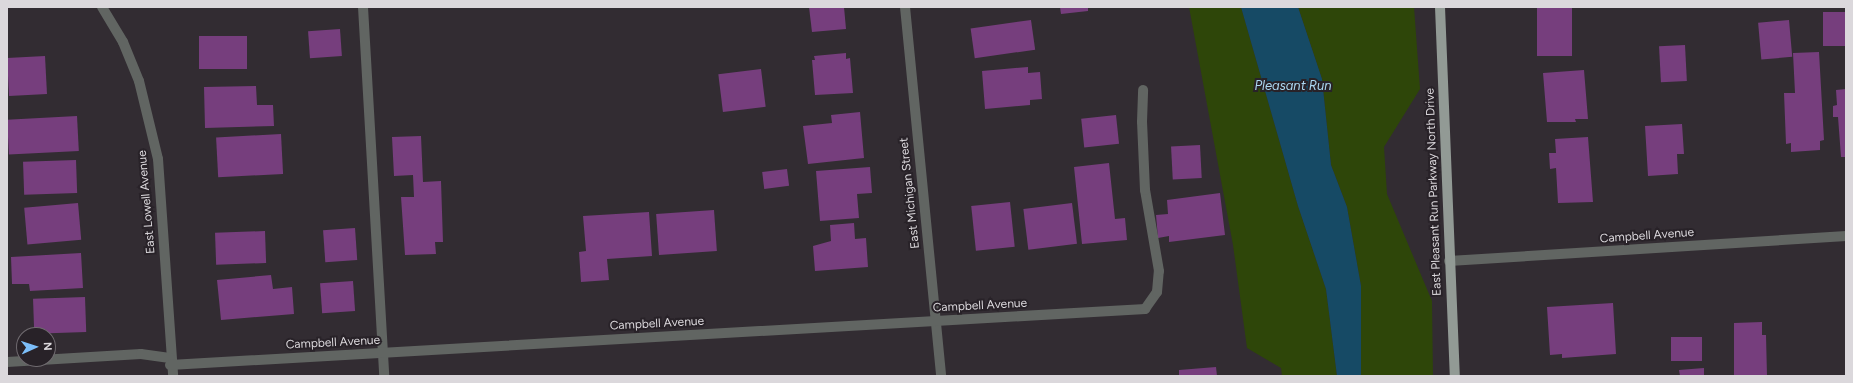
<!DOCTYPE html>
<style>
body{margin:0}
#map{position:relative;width:1853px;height:383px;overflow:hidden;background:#322c32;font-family:Figtree,sans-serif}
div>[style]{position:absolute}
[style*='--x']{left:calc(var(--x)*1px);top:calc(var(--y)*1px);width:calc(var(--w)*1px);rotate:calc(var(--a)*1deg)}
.green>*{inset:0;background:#2e4609}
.water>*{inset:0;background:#164a65}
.building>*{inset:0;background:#763e7d;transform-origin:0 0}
.minor>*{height:10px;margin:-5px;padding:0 5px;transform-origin:5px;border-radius:5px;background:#616562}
.major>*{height:10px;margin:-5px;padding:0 5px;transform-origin:5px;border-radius:5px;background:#929a95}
span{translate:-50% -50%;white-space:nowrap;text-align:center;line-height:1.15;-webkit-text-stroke:4px #282228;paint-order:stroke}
.street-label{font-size:12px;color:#dbd8dc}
.water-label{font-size:13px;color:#acd8f2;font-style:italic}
.frame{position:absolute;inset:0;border:8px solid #dbd8dc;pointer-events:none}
.north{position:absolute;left:16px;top:327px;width:40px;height:40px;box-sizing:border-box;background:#282228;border:1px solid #706b70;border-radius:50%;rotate:87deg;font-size:11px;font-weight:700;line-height:16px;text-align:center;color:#dbd8dc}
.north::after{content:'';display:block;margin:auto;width:14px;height:18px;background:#7cbef9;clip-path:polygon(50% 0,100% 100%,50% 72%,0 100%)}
</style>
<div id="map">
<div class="green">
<div style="clip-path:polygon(1189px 7px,1241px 7px,1298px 206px,1326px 289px,1337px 376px,1282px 376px,1281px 368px,1247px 348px,1233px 245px)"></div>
<div style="clip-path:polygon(1298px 7px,1414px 7px,1420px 89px,1384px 147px,1387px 194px,1432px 301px,1433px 376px,1361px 376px,1361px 286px,1347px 207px,1331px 165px,1322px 79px)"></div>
</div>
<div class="water">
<div style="clip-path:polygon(1241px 7px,1298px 7px,1322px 79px,1331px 165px,1347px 207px,1361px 286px,1361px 376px,1337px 376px,1326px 289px,1298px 206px)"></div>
</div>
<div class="building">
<div style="clip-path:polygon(809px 7px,844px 7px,846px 29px,812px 32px)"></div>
<div style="clip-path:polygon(1060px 7px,1088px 7px,1088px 11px,1061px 14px)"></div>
<div style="left:1537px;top:7px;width:35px;height:49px"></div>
<div style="left:1846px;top:12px;width:34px;height:23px;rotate:90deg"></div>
<div style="left:1031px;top:20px;width:30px;height:61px;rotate:82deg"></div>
<div style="left:1789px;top:20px;width:37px;height:31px;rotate:85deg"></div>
<div style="left:340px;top:29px;width:27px;height:32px;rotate:86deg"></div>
<div style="left:247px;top:36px;width:33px;height:48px;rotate:90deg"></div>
<div style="left:1685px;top:45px;width:36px;height:26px;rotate:87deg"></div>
<div style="clip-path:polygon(1819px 52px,1824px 140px,1820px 141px,1820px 150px,1791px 152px,1791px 143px,1786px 144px,1784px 93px,1795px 93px,1793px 53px)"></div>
<div style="clip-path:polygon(846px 53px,846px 59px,850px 58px,853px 93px,815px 95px,812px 60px,815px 60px,814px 56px)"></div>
<div style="left:45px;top:56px;width:38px;height:38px;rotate:87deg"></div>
<div style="clip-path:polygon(1028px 67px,1028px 73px,1040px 72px,1042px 99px,1030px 100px,1030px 105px,985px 109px,982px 71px)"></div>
<div style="left:761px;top:69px;width:38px;height:43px;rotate:83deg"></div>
<div style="clip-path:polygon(1584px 70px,1588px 119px,1575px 119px,1576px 122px,1547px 122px,1543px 73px)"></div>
<div style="clip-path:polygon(256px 86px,257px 105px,273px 105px,274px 126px,205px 128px,204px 87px)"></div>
<div style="clip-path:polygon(1846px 89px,1846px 157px,1841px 157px,1838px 117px,1833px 117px,1833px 106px,1837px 105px,1836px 90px)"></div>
<div style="clip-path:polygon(860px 112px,864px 158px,808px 164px,803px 126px,832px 123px,831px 115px)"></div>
<div style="left:1116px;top:115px;width:29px;height:35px;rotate:84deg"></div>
<div style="left:77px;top:116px;width:35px;height:70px;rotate:87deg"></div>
<div style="clip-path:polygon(1682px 124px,1684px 154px,1677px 154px,1678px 174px,1648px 176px,1645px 126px)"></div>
<div style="left:281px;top:134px;width:40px;height:65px;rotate:87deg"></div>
<div style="clip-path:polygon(421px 136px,423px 182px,441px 181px,443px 242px,435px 242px,436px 254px,405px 255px,401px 197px,414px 197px,413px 175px,394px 176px,392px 137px)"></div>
<div style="clip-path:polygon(1588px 137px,1593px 202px,1558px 203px,1556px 168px,1550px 169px,1549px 153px,1556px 153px,1555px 139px)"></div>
<div style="left:1200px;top:145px;width:33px;height:29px;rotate:87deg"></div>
<div style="left:76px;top:160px;width:33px;height:53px;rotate:88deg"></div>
<div style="clip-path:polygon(1109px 163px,1115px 219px,1125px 218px,1127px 240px,1082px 244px,1074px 167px)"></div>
<div style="clip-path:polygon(870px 167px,872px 193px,857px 194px,859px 218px,820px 221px,816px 171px)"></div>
<div style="left:787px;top:169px;width:17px;height:25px;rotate:83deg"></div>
<div style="clip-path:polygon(1220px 193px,1225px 235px,1169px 242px,1169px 236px,1158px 238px,1156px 215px,1168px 214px,1167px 200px)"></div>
<div style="left:1010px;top:202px;width:45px;height:39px;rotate:84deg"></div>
<div style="left:78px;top:203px;width:37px;height:54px;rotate:85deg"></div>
<div style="left:1072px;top:203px;width:41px;height:49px;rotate:83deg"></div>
<div style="left:714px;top:210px;width:41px;height:58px;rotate:86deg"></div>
<div style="clip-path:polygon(649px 212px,652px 256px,607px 259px,609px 280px,581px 282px,579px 252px,586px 251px,583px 216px)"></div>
<div style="clip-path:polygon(854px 223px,855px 239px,866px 238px,868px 267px,815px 271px,813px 246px,831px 241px,830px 225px)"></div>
<div style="left:355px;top:228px;width:32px;height:32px;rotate:86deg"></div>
<div style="left:265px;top:231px;width:32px;height:50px;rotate:88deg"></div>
<div style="clip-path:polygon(81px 253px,83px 288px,30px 291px,29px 284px,12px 284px,11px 257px)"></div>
<div style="clip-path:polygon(271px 275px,273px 289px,292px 287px,294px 314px,221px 320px,217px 280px)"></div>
<div style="left:353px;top:281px;width:30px;height:33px;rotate:86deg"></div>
<div style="left:85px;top:297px;width:35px;height:52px;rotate:88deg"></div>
<div style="clip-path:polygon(1613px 303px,1616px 354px,1562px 358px,1562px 354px,1550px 355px,1547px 307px)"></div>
<div style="clip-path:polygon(1762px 322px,1762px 335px,1766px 335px,1767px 376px,1734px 376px,1734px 323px)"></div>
<div style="left:1671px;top:337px;width:31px;height:24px"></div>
<div style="clip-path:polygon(1216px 367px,1217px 376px,1179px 376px,1179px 370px)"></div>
<div style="clip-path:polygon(1704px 368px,1704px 376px,1680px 376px,1679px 370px)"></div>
</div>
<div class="minor">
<div style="--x:102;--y:7;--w:41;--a:59"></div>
<div style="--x:123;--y:42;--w:42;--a:67.7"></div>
<div style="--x:139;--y:81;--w:80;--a:76.3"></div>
<div style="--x:158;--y:159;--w:218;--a:86"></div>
<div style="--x:363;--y:7;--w:370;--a:86.7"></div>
<div style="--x:905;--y:7;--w:371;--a:84.4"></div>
<div style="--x:1449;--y:261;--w:398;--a:-3.6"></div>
<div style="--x:7;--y:362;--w:134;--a:-3.4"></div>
<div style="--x:141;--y:354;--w:29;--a:8"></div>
<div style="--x:170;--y:365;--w:977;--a:-3.29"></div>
<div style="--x:1145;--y:309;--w:21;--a:-55"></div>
<div style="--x:1157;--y:292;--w:21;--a:-85"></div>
<div style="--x:1159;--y:271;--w:82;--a:-99.8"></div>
<div style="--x:1145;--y:190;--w:68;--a:-92.5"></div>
<div style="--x:1142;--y:122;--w:32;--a:-88"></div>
</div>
<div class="major">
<div style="--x:1440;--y:7;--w:369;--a:87.7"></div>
</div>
<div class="street-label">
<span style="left:1434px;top:192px;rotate:-92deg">East Pleasant Run Parkway North Drive</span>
<span style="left:910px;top:193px;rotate:-96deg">East Michigan Street</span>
<span style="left:147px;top:202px;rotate:-95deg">East Lowell Avenue</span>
<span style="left:1647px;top:236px;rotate:-4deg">Campbell Avenue</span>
<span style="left:980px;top:306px;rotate:-3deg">Campbell Avenue</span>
<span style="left:657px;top:324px;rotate:-3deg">Campbell Avenue</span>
<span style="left:333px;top:343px;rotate:-3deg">Campbell Avenue</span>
</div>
<div class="water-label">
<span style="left:1293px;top:86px">Pleasant Run</span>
</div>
<div class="frame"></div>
<div class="north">N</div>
</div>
